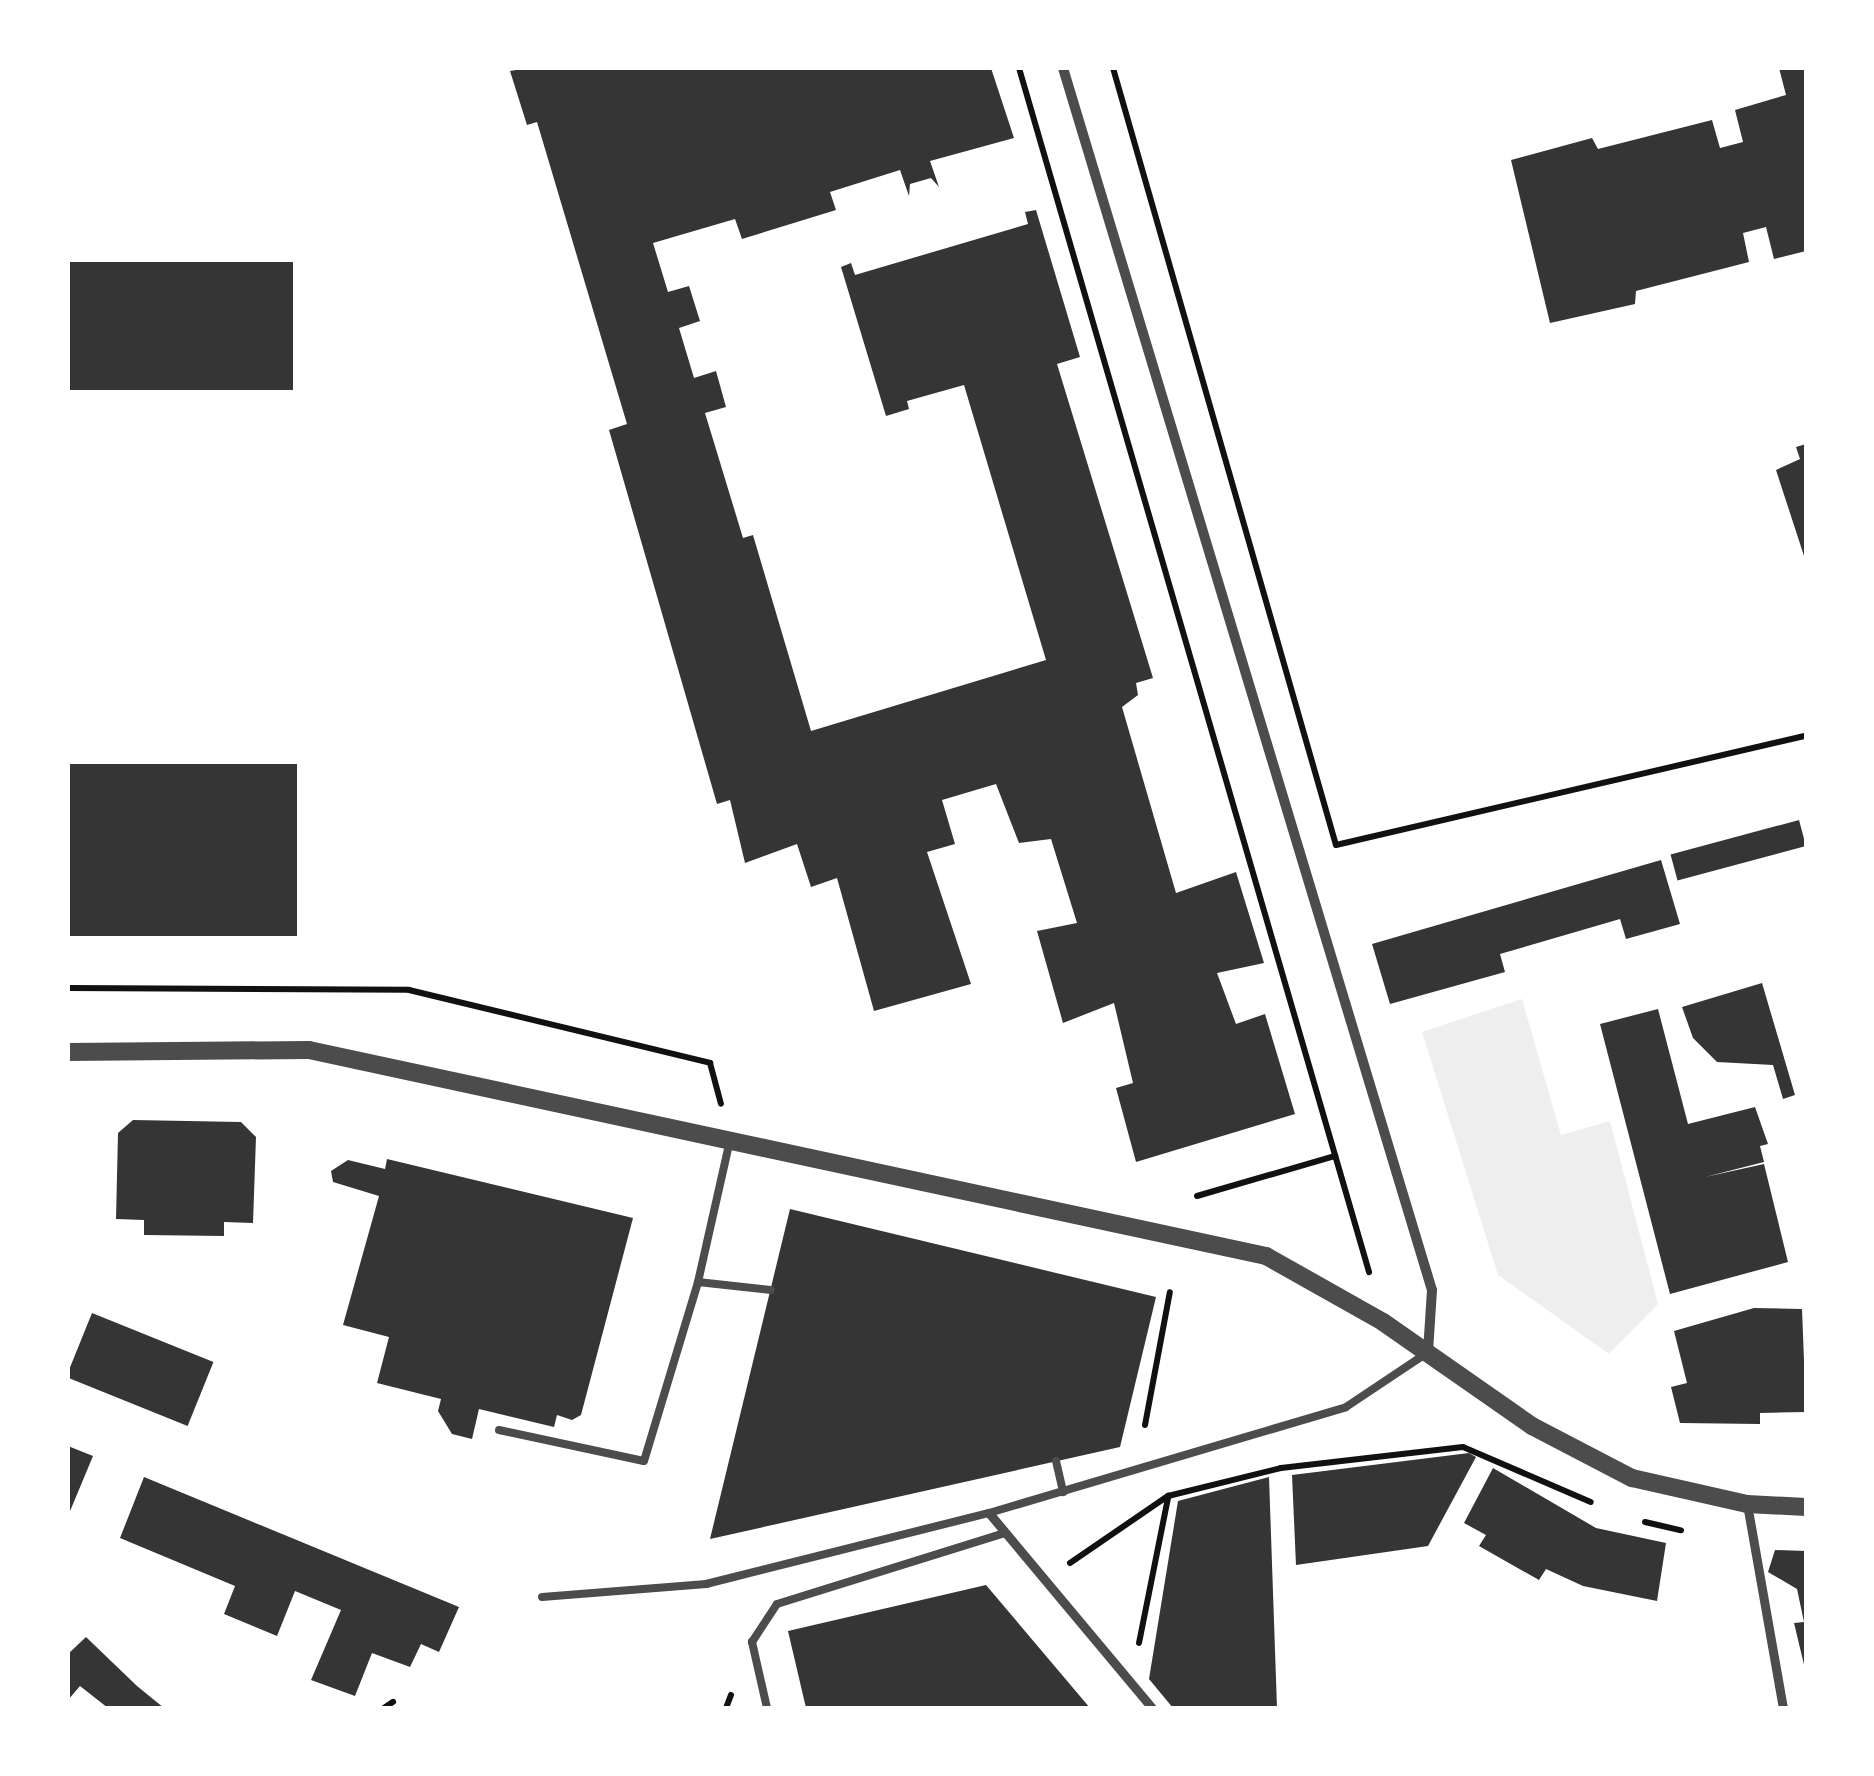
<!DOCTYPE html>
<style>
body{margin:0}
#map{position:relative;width:1874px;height:1776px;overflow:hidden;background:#fff;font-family:"Sofia Sans Condensed",sans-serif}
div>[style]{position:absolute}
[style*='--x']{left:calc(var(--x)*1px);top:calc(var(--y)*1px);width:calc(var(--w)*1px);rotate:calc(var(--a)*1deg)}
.green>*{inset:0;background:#eee}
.building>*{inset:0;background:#353535;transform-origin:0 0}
.path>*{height:6px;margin:-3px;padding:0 3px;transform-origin:3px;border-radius:3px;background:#111}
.service>*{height:8px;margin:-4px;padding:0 4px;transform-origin:4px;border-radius:4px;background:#4c4c4c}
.pedestrian>*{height:9px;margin:-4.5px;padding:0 4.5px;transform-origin:4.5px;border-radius:4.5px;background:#4c4c4c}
.minor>*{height:10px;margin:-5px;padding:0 5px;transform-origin:5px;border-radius:5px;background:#4c4c4c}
.tertiary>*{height:18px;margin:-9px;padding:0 9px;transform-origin:9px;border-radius:9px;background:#4c4c4c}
span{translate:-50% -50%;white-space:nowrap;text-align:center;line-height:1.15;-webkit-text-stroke:10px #fff;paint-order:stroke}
.frame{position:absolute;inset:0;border:70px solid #fff;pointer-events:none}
</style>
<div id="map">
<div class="green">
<div style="clip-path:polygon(1522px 999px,1561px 1135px,1610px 1121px,1658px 1304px,1609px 1354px,1498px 1275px,1422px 1032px)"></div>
</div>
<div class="building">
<div style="clip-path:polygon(528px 68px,991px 68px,1014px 138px,930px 161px,939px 187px,931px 178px,910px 184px,909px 196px,900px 170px,830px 192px,836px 210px,742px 239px,735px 219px,653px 243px,668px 292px,689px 286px,700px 321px,679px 328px,694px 378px,716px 371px,726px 407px,705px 413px,743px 538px,753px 535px,811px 731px,1046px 660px,964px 385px,907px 401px,909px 409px,886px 416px,841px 267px,851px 263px,855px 275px,1028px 224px,1025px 212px,1036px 210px,1080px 357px,1057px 364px,1153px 678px,1136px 683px,1138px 695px,1122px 707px,1176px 893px,1236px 872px,1264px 963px,1217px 973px,1236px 1024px,1265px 1014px,1295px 1114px,1136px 1162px,1116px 1088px,1133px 1083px,1114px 1003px,1063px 1023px,1037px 931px,1077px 923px,1051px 839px,1019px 843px,996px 784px,942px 800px,955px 844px,927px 852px,971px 984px,874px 1011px,837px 878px,811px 887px,797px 844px,745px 863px,730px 800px,717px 804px,609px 430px,627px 424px,537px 122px,527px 125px,510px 71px)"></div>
<div style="clip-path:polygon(1779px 68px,1806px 68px,1806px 251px,1774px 259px,1766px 227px,1743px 233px,1749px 262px,1636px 291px,1635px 304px,1550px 323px,1511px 160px,1592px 138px,1598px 149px,1712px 120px,1720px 148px,1743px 142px,1735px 110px,1786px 95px)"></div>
<div style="left:293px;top:262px;width:128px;height:225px;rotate:90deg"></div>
<div style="clip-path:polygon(1806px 444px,1806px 555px,1804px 556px,1776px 470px,1800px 459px,1796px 447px)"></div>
<div style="left:297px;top:764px;width:172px;height:229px;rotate:90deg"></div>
<div style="left:1799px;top:820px;width:27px;height:133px;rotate:75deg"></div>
<div style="clip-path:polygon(1661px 860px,1680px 924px,1626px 939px,1620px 919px,1500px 954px,1505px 972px,1390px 1004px,1372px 944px)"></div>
<div style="clip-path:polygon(1762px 983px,1795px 1095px,1783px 1099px,1773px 1065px,1717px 1062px,1693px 1038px,1682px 1007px)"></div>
<div style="clip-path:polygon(1658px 1009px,1688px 1124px,1755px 1107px,1768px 1144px,1760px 1146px,1764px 1162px,1705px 1177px,1764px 1164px,1788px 1262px,1670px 1294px,1600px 1024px)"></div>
<div style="clip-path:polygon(133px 1120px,241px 1122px,256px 1137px,253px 1223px,224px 1222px,224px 1236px,144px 1235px,144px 1220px,116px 1219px,118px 1133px)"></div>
<div style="clip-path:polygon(387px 1159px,633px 1218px,581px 1415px,572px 1420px,557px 1415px,554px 1427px,479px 1409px,472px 1439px,452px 1434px,438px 1411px,441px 1399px,377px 1383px,389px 1337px,343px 1325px,379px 1196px,333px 1182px,331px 1171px,348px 1160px,385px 1169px)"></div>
<div style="clip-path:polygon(790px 1209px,1156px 1297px,1120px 1447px,710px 1539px)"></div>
<div style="clip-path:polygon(1754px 1308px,1802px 1309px,1806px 1412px,1760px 1413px,1760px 1424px,1680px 1423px,1671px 1387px,1687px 1383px,1674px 1331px)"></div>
<div style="left:92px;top:1313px;width:131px;height:69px;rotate:22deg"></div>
<div style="clip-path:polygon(68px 1446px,93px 1456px,68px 1516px)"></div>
<div style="clip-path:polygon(1469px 1453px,1476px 1457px,1428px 1546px,1296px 1565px,1292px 1475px)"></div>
<div style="clip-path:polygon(1493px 1468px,1596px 1528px,1666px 1543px,1657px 1601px,1583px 1586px,1546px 1569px,1539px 1580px,1479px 1546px,1486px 1535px,1464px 1523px)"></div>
<div style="clip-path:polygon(144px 1477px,459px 1607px,439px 1652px,421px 1644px,410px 1667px,372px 1653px,355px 1696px,311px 1680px,341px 1610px,295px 1591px,277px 1636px,224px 1614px,235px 1586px,120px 1538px)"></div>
<div style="clip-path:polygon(1269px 1477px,1277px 1708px,1173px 1708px,1149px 1679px,1178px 1501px)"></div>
<div style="clip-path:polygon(1775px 1550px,1806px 1551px,1806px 1673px,1794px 1623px,1804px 1622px,1797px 1589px,1768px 1572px)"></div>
<div style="clip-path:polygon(986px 1585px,1090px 1708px,806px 1708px,788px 1631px)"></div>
<div style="clip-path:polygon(86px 1637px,137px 1686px,164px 1708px,108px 1708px,80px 1686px,68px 1700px,68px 1654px)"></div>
</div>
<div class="path">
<div style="--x:1019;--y:68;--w:1254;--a:73.79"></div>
<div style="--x:1113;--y:68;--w:808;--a:73.99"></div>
<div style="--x:1336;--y:845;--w:482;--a:-13.1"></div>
<div style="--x:68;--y:988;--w:341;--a:0.3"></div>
<div style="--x:409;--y:990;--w:310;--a:13.6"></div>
<div style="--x:710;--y:1063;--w:42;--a:75"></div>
<div style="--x:1197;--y:1196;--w:144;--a:-16.2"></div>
<div style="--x:1145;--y:1425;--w:135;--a:-79.4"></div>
<div style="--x:1645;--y:1522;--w:37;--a:13"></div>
<div style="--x:1070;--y:1563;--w:119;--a:-34.4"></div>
<div style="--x:1168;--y:1496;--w:116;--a:-13.9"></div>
<div style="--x:1281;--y:1468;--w:183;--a:-6.6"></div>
<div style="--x:1463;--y:1447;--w:139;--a:23.3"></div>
<div style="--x:1139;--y:1643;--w:148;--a:-78.7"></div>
<div style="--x:384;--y:1708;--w:11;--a:-34"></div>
<div style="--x:726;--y:1708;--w:14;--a:-69"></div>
</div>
<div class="service">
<div style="--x:698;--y:1282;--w:73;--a:6.3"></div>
<div style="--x:499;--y:1430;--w:148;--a:12.1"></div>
<div style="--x:644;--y:1461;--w:187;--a:-73.2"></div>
<div style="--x:698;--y:1282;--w:146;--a:-77.3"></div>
<div style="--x:1056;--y:1461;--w:32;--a:77"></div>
<div style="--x:542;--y:1597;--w:165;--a:-4.5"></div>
<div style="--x:706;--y:1584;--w:292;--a:-14.1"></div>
<div style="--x:989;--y:1513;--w:372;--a:-16.5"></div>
<div style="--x:1346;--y:1407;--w:97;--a:-33.7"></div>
<div style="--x:767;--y:1708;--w:68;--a:-102.8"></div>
<div style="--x:752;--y:1642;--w:45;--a:-56.7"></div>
<div style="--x:777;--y:1604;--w:239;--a:-17.3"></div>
</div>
<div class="pedestrian">
<div style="--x:1747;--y:1504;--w:207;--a:80"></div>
<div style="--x:989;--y:1513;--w:254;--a:50.1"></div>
</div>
<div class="minor">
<div style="--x:1063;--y:68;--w:1276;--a:73.2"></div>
<div style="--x:1432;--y:1290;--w:62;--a:93.7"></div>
</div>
<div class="tertiary">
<div style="--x:68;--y:1052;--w:241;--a:-0.5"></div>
<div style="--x:309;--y:1050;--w:979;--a:12.15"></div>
<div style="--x:1266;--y:1256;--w:134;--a:29.4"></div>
<div style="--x:1383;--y:1322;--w:182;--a:34.9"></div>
<div style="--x:1532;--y:1426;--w:113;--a:27.5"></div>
<div style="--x:1632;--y:1478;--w:118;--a:12.7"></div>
<div style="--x:1747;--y:1504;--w:59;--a:2.9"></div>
</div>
<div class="frame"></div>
</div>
